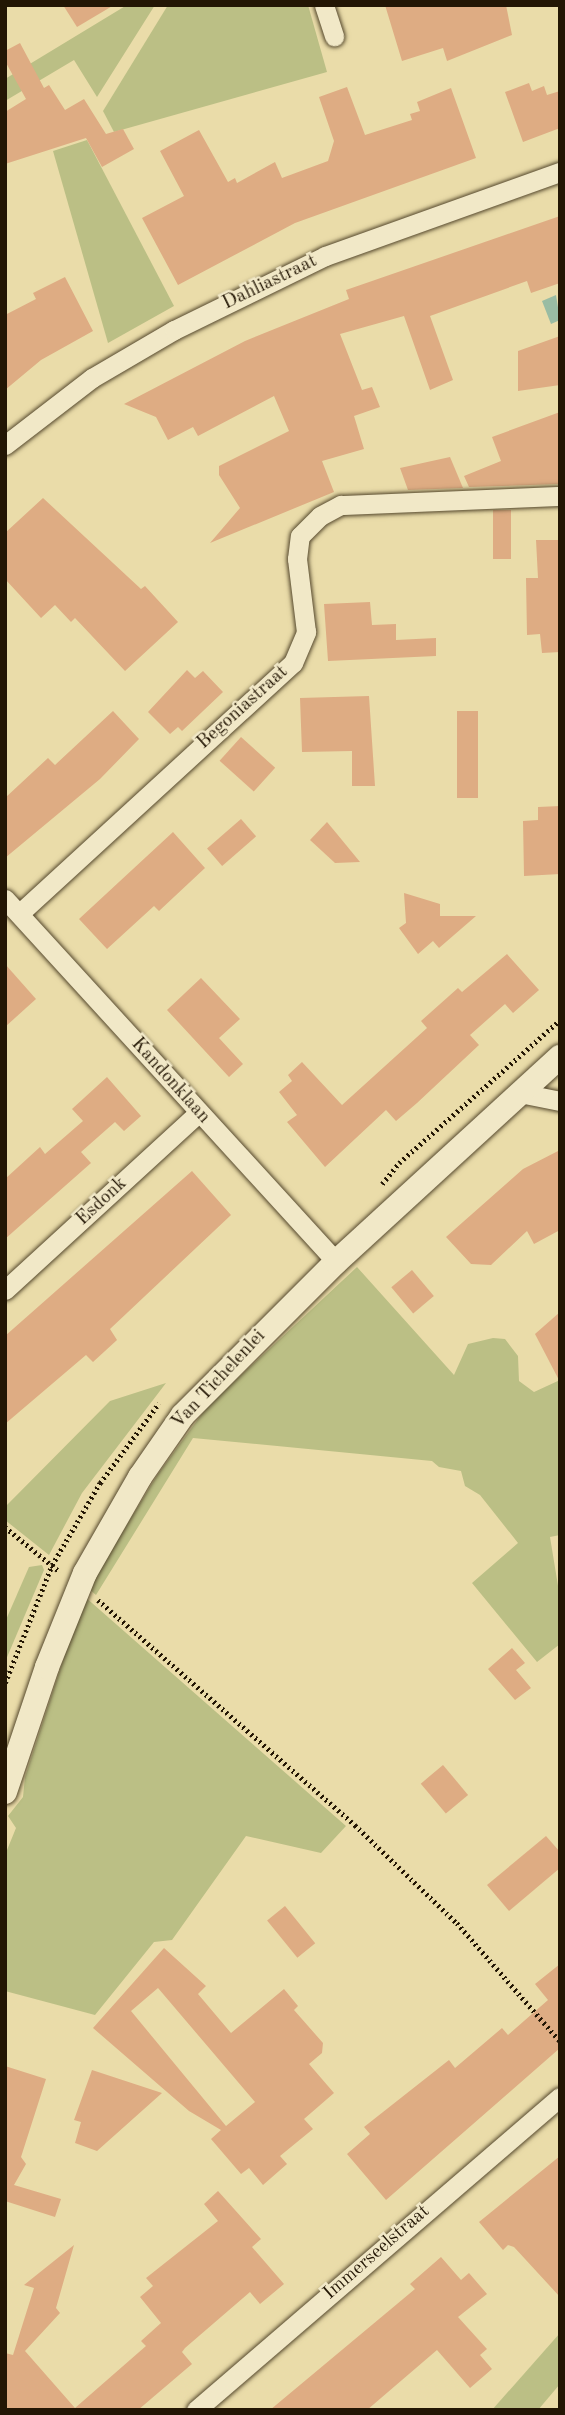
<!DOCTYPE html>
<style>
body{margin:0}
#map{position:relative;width:565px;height:2415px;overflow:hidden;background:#eadca9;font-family:"Old Standard TT",serif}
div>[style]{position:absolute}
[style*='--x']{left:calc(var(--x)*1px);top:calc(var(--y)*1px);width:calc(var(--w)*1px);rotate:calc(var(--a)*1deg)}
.green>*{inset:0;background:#bbbf85}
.water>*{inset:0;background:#99bca3}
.building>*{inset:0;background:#deac83;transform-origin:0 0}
.path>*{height:4.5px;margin-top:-2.25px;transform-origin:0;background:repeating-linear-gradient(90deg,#231604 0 2px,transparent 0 5.5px)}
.roads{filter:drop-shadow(0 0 2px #55482d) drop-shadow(0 0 2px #55482d)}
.minor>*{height:19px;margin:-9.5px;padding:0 9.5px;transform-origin:9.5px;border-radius:9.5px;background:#f1e8c7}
.tertiary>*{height:24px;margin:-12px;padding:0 12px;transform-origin:12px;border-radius:12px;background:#f1e8c7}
span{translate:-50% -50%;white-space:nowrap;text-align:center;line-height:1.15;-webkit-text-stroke:5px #f1e8c7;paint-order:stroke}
.street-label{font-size:19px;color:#231604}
.frame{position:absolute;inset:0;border:7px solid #231604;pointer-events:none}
</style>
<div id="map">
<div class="green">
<div style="clip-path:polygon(127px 5px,155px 5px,97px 97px,74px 60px,5px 101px,5px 79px)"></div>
<div style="clip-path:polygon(168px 5px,308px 5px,327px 72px,114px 132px,103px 111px)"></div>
<div style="clip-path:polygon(87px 140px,174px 306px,108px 343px,53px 151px)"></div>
<div style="clip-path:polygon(357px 1267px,454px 1375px,468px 1344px,493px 1338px,505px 1339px,518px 1356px,519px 1381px,534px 1392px,560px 1380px,560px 1535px,550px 1537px,560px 1598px,560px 1644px,537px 1662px,472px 1583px,518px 1543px,480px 1495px,465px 1486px,461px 1471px,439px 1467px,432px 1461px,193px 1438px,96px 1595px,88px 1588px,158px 1474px,207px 1407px)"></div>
<div style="clip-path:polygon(166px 1383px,82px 1493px,49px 1555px,5px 1520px,5px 1507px,110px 1401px)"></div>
<div style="clip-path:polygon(42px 1565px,44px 1570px,5px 1662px,5px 1622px,29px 1567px)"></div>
<div style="clip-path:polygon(84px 1596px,346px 1826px,321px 1853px,246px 1836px,172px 1940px,154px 1942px,95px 2015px,5px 1991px,5px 1855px,16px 1828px,8px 1816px,23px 1797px,25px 1777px)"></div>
<div style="clip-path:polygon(560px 2333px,560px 2384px,538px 2410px,492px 2410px)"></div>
</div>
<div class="water">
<div style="clip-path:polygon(556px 295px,560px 320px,551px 324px,542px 301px)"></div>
</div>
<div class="building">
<div style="clip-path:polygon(63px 5px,114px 5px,77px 27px)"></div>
<div style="clip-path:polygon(385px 5px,506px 5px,512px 35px,447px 61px,443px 48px,402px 61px)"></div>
<div style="clip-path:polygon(20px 43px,44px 88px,49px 85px,65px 110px,84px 99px,106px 134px,123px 129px,134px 149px,102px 167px,86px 138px,5px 164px,5px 112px,26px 99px,5px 61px,5px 51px)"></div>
<div style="clip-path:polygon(529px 83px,532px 91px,544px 86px,547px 95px,560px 91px,560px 128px,523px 142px,505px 92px)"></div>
<div style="clip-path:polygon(347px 87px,365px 135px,412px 120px,410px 114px,420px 111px,417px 102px,451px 88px,476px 158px,295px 223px,178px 285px,142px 218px,184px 196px,160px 151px,199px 130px,228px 182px,235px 178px,237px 183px,275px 162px,282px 178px,328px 161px,334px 141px,319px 97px)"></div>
<div style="clip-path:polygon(560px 216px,560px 283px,531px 293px,527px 281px,430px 316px,453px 380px,430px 390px,404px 316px,340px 334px,362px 390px,372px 387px,380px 407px,354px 416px,364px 449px,322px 461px,334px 492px,210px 543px,240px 508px,219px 475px,219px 466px,289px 431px,274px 396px,198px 436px,193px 427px,168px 440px,156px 417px,124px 404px,245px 341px,349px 299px,346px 290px)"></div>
<div style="clip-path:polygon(65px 277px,93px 331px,41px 360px,5px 390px,5px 315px,36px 299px,33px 293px)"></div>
<div style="clip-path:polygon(560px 336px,560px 385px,518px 391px,518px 351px)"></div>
<div style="clip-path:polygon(560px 412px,560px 484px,469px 487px,464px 476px,501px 461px,492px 437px)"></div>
<div style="clip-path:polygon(450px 457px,463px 488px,408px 490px,400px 468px)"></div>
<div style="clip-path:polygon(43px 498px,141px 589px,145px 586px,178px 622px,125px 671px,75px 618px,71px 622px,55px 605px,41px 618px,5px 579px,5px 533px)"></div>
<div style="left:511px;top:510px;width:49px;height:18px;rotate:90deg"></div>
<div style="clip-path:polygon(536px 540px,560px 540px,560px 652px,542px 653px,540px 634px,527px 635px,526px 578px,538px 578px)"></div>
<div style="clip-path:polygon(370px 602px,372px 625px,396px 624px,396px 640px,436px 638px,436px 656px,328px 661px,324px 604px)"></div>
<div style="clip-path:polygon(187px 670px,195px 678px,203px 671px,223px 692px,182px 731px,178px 727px,170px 734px,148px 712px)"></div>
<div style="clip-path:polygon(369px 696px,375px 786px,352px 786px,352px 751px,302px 752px,300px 698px)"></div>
<div style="clip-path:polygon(113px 711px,139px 739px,100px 779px,5px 858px,5px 798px,48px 758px,55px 765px)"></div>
<div style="left:457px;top:711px;width:21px;height:87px"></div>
<div style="left:241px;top:737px;width:46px;height:32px;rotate:42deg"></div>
<div style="clip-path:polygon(560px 806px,560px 874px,524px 876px,523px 821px,538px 820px,538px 807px)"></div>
<div style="left:241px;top:819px;width:23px;height:45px;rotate:49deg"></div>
<div style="clip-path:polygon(327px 822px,337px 834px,360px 862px,335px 863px,310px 840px)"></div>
<div style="clip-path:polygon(173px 832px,205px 868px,159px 911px,154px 906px,107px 949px,79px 919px)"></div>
<div style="clip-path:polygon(404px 893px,440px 904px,440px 916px,476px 916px,439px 948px,433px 941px,418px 954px,399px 928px,406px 923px)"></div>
<div style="clip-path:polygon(507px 954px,539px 990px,513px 1013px,505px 1004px,470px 1035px,479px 1045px,417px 1103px,396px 1121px,386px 1110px,325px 1167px,287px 1122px,297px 1115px,279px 1092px,292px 1081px,288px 1075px,302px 1062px,342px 1105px,427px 1028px,421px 1021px,458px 988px,462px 992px)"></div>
<div style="clip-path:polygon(5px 964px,36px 999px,5px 1027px)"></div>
<div style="clip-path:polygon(201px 978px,240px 1019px,219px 1038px,243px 1064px,229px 1077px,167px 1010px)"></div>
<div style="clip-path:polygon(107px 1077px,141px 1116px,124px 1131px,115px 1122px,81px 1152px,91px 1163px,5px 1239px,5px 1179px,40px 1147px,45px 1154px,83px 1121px,72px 1109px)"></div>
<div style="clip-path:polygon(560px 1150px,560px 1230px,534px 1244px,527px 1231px,491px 1265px,471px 1264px,446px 1237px,523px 1169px)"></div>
<div style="clip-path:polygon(192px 1171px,231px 1215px,110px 1329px,117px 1340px,93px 1362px,86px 1355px,5px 1424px,5px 1336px)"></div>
<div style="left:412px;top:1270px;width:34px;height:27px;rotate:50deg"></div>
<div style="clip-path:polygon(560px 1312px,560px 1382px,535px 1334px)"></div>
<div style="clip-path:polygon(512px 1648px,525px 1663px,516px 1670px,531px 1688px,515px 1700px,488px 1669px)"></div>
<div style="left:443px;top:1765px;width:39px;height:29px;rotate:50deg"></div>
<div style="clip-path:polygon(546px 1836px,560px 1852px,560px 1868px,509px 1911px,487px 1885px)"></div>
<div style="left:285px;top:1906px;width:48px;height:23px;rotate:51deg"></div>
<div style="clip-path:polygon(evenodd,164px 1948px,206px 1986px,198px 1994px,231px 2033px,284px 1989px,298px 2006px,294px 2010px,323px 2043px,322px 2053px,309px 2064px,334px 2093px,304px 2119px,313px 2129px,280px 2156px,287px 2164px,263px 2185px,249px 2168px,241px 2174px,211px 2139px,221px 2130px,189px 2111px,93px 2028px,164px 1948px,158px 1988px,255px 2102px,226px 2126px,131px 2011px,158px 1988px)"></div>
<div style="clip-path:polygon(560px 1964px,560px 2048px,386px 2200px,347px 2154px,370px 2134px,364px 2127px,449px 2060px,455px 2068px,502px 2028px,508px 2035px,548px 2000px,535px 1984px)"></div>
<div style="clip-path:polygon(5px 2066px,46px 2079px,21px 2157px,26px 2164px,14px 2185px,61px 2199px,55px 2217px,5px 2201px)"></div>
<div style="clip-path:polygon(92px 2070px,162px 2093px,97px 2151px,75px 2143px,81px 2122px,74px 2120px)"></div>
<div style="clip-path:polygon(560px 2156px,560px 2297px,514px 2247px,508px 2245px,503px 2250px,479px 2222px)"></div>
<div style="clip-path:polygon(218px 2191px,261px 2239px,252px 2247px,284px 2284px,260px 2304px,250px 2292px,185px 2348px,182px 2352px,192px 2364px,138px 2410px,5px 2410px,5px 2353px,13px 2355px,34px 2288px,24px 2285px,74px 2245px,56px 2308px,60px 2313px,25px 2351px,75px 2408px,146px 2346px,141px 2341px,161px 2323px,140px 2297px,153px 2286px,146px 2278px,218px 2221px,204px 2204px)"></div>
<div style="clip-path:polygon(441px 2257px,461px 2280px,469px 2273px,487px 2294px,458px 2317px,487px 2349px,480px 2355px,492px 2369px,470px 2388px,437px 2350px,367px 2410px,270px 2410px,415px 2289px,410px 2284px)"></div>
</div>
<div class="path">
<div style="--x:382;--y:1184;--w:27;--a:-51"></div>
<div style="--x:399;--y:1163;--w:215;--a:-41.6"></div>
<div style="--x:5;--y:1527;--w:71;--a:39.3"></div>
<div style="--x:98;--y:1600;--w:342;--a:41.2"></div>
<div style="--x:355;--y:1825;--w:141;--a:43.9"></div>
<div style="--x:457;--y:1923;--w:157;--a:48.9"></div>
<div style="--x:5;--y:1683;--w:127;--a:-68.3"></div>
<div style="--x:52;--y:1565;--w:95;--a:-59.7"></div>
<div style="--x:100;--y:1483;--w:99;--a:-53.6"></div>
</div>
<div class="roads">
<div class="minor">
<div style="--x:324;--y:5;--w:33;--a:72"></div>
<div style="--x:5;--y:445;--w:110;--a:-37.6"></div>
<div style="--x:92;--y:378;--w:95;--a:-30.3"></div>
<div style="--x:174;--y:330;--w:168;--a:-26.1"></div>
<div style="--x:325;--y:256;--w:250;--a:-19.7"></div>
<div style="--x:5;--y:899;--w:491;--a:47.6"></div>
<div style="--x:21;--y:912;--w:369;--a:-42.5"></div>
<div style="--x:293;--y:663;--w:34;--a:-67"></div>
<div style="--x:306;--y:632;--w:74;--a:-97"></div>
<div style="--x:297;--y:559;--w:23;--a:-83"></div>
<div style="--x:300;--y:536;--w:28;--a:-45"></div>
<div style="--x:320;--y:516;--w:24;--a:-28"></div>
<div style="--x:341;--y:505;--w:219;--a:-2.4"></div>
<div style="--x:520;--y:1093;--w:41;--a:11.3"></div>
<div style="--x:5;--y:1290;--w:262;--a:-42.5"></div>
<div style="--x:196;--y:2410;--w:480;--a:-40.7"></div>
</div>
<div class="tertiary">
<div style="--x:5;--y:1792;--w:132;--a:-71.4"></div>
<div style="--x:47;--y:1667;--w:101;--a:-68"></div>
<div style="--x:85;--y:1573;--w:111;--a:-60.2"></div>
<div style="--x:140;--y:1477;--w:75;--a:-55.3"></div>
<div style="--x:183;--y:1415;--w:216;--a:-45"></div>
<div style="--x:336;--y:1262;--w:304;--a:-42.5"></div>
</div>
</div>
<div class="street-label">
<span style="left:270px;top:283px;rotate:-26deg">Dahliastraat</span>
<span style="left:243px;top:708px;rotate:-42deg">Begoniastraat</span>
<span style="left:170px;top:1081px;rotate:48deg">Kandonklaan</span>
<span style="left:102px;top:1202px;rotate:-43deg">Esdonk</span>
<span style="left:219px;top:1380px;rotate:-47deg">Van Tichelenlei</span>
<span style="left:377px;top:2253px;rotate:-41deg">Immerseelstraat</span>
</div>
<div class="frame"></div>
</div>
